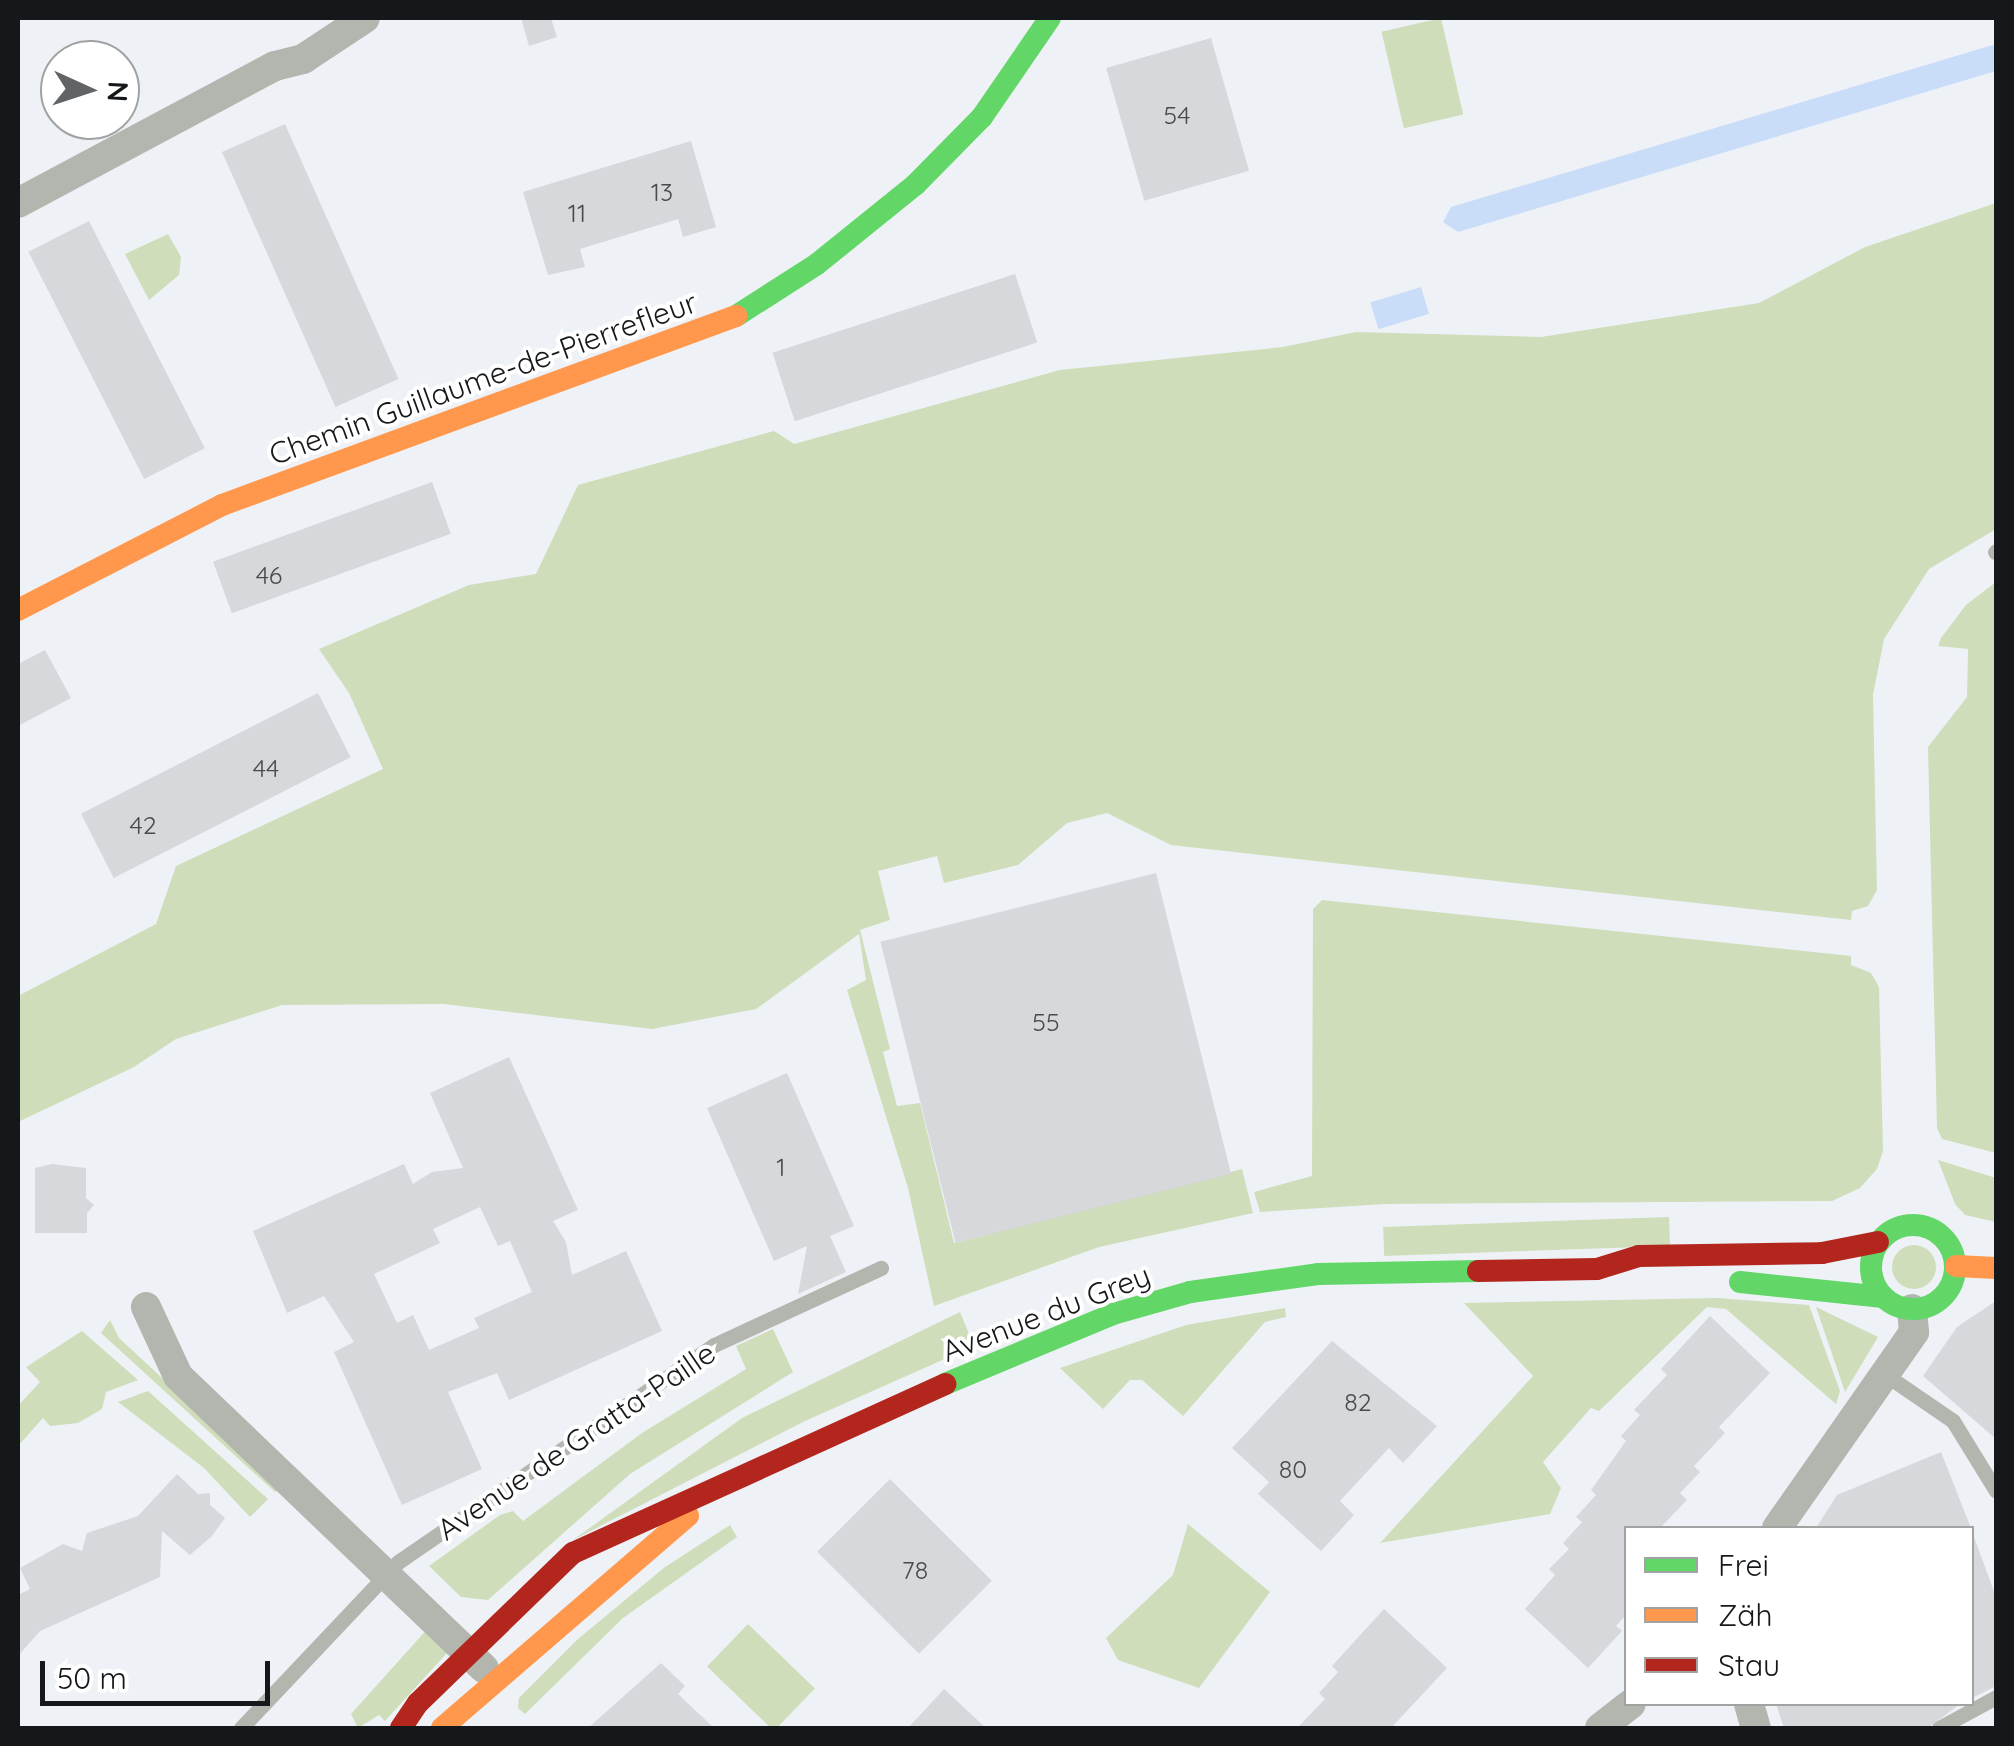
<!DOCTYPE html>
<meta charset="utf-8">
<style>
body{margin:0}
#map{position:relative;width:2014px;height:1746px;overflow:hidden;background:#eef2f6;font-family:Quicksand,sans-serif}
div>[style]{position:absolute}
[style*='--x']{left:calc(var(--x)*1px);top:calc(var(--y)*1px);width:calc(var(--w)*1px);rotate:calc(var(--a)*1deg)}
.green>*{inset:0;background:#cfddbb;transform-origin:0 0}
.round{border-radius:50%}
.water>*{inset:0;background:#caddf8;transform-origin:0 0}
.building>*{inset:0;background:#d6d8db;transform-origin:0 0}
.lane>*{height:15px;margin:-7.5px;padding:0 7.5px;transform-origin:7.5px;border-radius:7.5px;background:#b2b6af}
.street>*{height:30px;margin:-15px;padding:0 15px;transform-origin:15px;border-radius:15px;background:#b2b6af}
.fast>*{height:22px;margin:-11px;padding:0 11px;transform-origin:11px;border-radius:11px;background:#63d668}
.fast>.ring{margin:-11px;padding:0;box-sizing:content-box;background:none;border:22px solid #63d668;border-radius:50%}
.slow>*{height:22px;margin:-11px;padding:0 11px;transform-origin:11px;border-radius:11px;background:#ff974d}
.jam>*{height:22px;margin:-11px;padding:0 11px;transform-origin:11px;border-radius:11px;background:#b3261e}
span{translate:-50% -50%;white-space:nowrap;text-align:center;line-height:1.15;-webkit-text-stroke:8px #fff;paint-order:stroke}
.number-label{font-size:25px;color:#484b4d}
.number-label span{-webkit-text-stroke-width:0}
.street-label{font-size:30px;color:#15181a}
.frame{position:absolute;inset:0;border:20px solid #15181a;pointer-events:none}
.legend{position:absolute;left:1624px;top:1526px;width:350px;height:180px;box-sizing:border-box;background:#fff;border:2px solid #a1a3a3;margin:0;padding:12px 18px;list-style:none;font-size:30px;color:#15181a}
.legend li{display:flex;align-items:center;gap:20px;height:50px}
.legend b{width:50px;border:2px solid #a1a3a3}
.north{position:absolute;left:40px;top:40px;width:100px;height:100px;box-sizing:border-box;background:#fff;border:2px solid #a1a3a3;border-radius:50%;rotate:93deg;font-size:28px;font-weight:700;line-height:40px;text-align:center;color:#15181a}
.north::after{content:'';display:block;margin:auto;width:35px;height:45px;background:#616467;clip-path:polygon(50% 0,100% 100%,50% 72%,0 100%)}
.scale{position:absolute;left:40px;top:1661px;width:230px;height:45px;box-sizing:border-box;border:5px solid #15181a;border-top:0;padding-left:12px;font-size:30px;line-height:35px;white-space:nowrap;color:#15181a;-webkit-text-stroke:8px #fff;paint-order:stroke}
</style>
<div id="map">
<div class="green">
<div style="left:1441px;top:18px;width:99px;height:61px;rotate:77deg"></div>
<div style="clip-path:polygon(1996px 203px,1996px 529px,1929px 569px,1884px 639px,1873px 695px,1877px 890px,1868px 906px,1852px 911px,1851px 920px,1171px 845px,1107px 813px,1067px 823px,1018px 865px,944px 883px,937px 856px,878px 871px,890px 920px,860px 930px,890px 1049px,883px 1052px,897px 1106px,920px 1103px,954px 1243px,1242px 1169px,1253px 1213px,1099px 1247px,934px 1306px,908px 1188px,847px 990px,866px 980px,859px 934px,756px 1009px,652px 1029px,444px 1004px,282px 1005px,176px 1039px,134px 1067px,18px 1122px,18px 996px,156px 924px,176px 866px,383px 769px,349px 693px,319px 649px,469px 585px,536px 574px,578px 485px,774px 431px,794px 444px,1060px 370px,1283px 347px,1356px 332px,1541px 337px,1759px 303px,1865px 247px)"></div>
<div style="clip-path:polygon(168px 234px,181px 257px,179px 275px,149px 300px,125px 254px)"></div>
<div style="clip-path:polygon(1996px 582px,1996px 1153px,1942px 1139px,1937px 1128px,1928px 747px,1967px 697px,1968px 649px,1938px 646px,1941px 638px,1966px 605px)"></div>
<div style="clip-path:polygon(1322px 900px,1851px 956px,1851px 965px,1871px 973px,1879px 987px,1883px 1151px,1877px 1169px,1860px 1188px,1832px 1201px,1385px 1204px,1260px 1212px,1254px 1192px,1312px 1176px,1313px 909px)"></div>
<div style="clip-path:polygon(1938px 1160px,1996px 1178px,1996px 1222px,1965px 1215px,1955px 1204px)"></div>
<div style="left:1669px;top:1217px;width:29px;height:286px;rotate:88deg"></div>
<div class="round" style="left:1892px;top:1245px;width:44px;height:44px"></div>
<div style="clip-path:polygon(1717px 1298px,1809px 1305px,1840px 1391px,1836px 1404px,1726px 1309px,1707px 1307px,1599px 1411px,1591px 1408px,1543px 1462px,1561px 1488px,1550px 1514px,1380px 1543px,1533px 1376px,1464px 1303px)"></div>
<div style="clip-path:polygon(1816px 1307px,1878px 1337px,1845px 1392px)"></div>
<div style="clip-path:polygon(1285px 1308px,1286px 1317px,1265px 1322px,1183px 1416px,1142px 1380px,1130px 1380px,1103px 1409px,1060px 1368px,1186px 1325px)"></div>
<div style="clip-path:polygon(960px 1312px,974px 1346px,805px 1421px,573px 1540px,742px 1418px)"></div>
<div style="clip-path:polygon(110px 1320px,119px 1338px,281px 1488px,275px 1492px,101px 1333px)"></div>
<div style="clip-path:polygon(773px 1329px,793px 1372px,630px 1474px,488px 1600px,461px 1597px,429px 1566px,500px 1515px,513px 1511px,523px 1521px,642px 1433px,746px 1369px,736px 1346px)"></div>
<div style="clip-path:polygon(82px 1331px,138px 1380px,106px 1392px,102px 1409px,78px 1423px,50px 1426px,43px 1418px,18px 1446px,18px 1406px,40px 1382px,26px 1367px)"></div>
<div style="clip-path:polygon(148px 1391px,268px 1499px,250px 1517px,204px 1468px,118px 1402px)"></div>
<div style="clip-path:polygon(1188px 1524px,1270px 1592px,1199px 1688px,1118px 1660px,1106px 1638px,1173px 1575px)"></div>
<div style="clip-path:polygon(730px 1525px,737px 1537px,623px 1618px,525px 1714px,518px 1708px,519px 1698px,578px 1639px,665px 1567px)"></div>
<div style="left:748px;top:1624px;width:93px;height:59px;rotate:44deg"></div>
<div style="clip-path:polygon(430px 1626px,447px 1653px,385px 1721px,379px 1715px,358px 1728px,351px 1714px)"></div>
</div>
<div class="water">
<div style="clip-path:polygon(1996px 44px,1996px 71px,1458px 232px,1443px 222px,1451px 207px)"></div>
<div style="left:1421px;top:287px;width:28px;height:53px;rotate:73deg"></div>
</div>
<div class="building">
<div style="clip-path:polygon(521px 18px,551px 18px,557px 37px,529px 46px)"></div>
<div style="left:1211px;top:38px;width:138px;height:109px;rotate:74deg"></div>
<div style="left:285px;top:124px;width:279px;height:69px;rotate:66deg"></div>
<div style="clip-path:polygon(691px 141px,716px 227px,683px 237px,678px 219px,580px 249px,585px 267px,548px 275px,523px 192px)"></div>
<div style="left:89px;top:221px;width:255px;height:68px;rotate:63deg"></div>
<div style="left:1015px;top:274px;width:72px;height:255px;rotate:72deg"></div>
<div style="left:432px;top:482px;width:55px;height:233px;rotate:70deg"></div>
<div style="clip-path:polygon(45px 650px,71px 698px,18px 726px,18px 664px)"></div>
<div style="left:318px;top:693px;width:72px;height:266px;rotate:63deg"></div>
<div style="left:1156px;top:873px;width:310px;height:284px;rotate:76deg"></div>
<div style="clip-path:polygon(evenodd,509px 1057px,578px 1210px,553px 1221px,566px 1242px,572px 1275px,626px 1251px,662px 1331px,509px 1400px,497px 1373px,448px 1392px,482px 1469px,402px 1505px,334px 1352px,354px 1342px,324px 1296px,287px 1313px,253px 1231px,404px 1164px,413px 1184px,432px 1172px,463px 1168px,430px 1093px,509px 1057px,480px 1207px,498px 1246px,510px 1241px,532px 1292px,474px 1318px,479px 1328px,429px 1350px,413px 1315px,397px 1323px,374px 1274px,440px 1243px,433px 1229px,480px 1207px)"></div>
<div style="clip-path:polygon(787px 1073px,854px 1226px,830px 1236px,846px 1272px,798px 1294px,807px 1246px,774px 1261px,707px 1108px)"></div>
<div style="clip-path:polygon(52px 1164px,86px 1168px,86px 1198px,94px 1205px,87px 1213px,87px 1233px,35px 1233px,35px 1168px)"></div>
<div style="clip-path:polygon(1996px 1301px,1996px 1439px,1923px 1376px,1957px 1327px)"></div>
<div style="clip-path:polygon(1710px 1316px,1770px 1373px,1719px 1427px,1725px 1433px,1694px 1466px,1700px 1472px,1680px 1493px,1687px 1500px,1660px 1528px,1626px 1528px,1626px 1615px,1616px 1626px,1622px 1631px,1588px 1668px,1525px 1609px,1555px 1575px,1549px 1569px,1569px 1549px,1563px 1543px,1582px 1522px,1576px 1517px,1596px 1495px,1591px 1490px,1626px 1441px,1621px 1436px,1640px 1415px,1634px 1410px,1667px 1375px,1661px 1369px)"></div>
<div style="clip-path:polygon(1332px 1341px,1437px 1426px,1403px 1463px,1389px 1448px,1340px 1501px,1354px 1515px,1321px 1551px,1258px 1494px,1269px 1482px,1232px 1448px)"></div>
<div style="clip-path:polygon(1941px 1452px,1971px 1528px,1816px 1528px,1837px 1495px)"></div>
<div style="clip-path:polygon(177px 1474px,198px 1494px,210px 1493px,210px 1505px,225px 1518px,212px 1536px,190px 1555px,162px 1531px,160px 1577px,40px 1631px,18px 1656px,18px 1595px,30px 1589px,20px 1568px,63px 1544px,82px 1551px,87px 1533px,138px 1516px)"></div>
<div style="left:890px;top:1479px;width:144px;height:103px;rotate:45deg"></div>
<div style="clip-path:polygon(1974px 1537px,1996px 1597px,1996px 1686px,1972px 1698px)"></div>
<div style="clip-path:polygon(1384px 1609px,1447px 1668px,1391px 1728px,1297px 1728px,1325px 1699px,1319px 1693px,1338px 1672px,1332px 1666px)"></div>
<div style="clip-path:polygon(661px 1663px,685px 1686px,678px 1694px,714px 1728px,588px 1728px)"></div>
<div style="clip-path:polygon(944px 1689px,986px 1728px,908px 1728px)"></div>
<div style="clip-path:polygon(1776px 1704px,1960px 1704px,1928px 1728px,1784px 1728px)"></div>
</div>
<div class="lane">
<div style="--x:1995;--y:552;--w:1;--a:-45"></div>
<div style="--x:1883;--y:1373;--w:85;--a:34.4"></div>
<div style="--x:1953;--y:1421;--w:82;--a:58.4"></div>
<div style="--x:241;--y:1728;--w:228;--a:-46.6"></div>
<div style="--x:398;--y:1562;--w:383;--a:-34.5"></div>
<div style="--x:714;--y:1345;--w:184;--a:-24.8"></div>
<div style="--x:1939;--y:1728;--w:65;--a:-28.5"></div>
</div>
<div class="street">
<div style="--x:18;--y:203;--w:291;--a:-28.1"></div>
<div style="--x:275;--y:66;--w:29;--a:-14"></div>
<div style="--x:303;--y:59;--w:74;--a:-33.5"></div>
<div style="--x:146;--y:1307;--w:76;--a:65.1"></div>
<div style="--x:178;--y:1376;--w:423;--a:43.7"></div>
<div style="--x:1777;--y:1528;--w:239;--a:-55"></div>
<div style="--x:1914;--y:1332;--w:23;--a:-95"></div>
<div style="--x:1749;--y:1704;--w:25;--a:74"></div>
<div style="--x:1600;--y:1728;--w:39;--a:-38"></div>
</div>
<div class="fast">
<div style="--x:736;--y:316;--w:96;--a:-32.7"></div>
<div style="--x:817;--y:264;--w:127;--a:-38.9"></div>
<div style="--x:916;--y:184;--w:94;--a:-45.4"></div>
<div style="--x:982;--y:117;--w:120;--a:-55.5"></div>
<div class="ring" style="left:1871px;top:1225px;width:62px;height:62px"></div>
<div style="--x:1740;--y:1282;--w:144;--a:6"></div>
<div style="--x:945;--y:1384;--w:182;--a:-22.6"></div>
<div style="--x:1113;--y:1314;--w:80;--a:-15.9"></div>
<div style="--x:1190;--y:1292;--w:129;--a:-8"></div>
<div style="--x:1318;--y:1274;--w:160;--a:-1.1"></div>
</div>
<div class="slow">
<div style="--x:18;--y:610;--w:229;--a:-27.2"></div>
<div style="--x:222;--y:505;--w:548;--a:-20.19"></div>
<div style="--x:1956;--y:1266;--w:40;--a:2.9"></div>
<div style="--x:442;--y:1728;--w:325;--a:-40.8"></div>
</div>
<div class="jam">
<div style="--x:1478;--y:1271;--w:119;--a:-1"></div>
<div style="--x:1597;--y:1269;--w:44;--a:-17.2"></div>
<div style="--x:1639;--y:1256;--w:183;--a:-0.9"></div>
<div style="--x:1822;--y:1253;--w:57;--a:-11.1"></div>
<div style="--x:401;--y:1728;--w:30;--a:-56"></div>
<div style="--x:418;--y:1703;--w:216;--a:-44.1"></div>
<div style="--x:573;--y:1553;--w:409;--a:-24.4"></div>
</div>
<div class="number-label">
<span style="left:1177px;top:115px">54</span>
<span style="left:662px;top:192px">13</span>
<span style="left:577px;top:213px">11</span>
<span style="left:269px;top:575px">46</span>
<span style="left:266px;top:768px">44</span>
<span style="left:143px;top:825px">42</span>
<span style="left:1046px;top:1022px">55</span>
<span style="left:781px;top:1167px">1</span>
<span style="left:1358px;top:1402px">82</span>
<span style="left:1293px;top:1469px">80</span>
<span style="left:915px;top:1570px">78</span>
</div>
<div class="street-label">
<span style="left:483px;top:378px;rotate:-20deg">Chemin Guillaume-de-Pierrefleur</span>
<span style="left:1046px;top:1313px;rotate:-21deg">Avenue du Grey</span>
<span style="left:576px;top:1441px;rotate:-34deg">Avenue de Gratta-Paille</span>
</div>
<div class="frame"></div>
<ul class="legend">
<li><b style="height:12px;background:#63d668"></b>Frei</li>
<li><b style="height:12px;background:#ff974d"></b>Zäh</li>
<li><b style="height:12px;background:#b3261e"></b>Stau</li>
</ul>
<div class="north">N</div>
<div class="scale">50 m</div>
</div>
